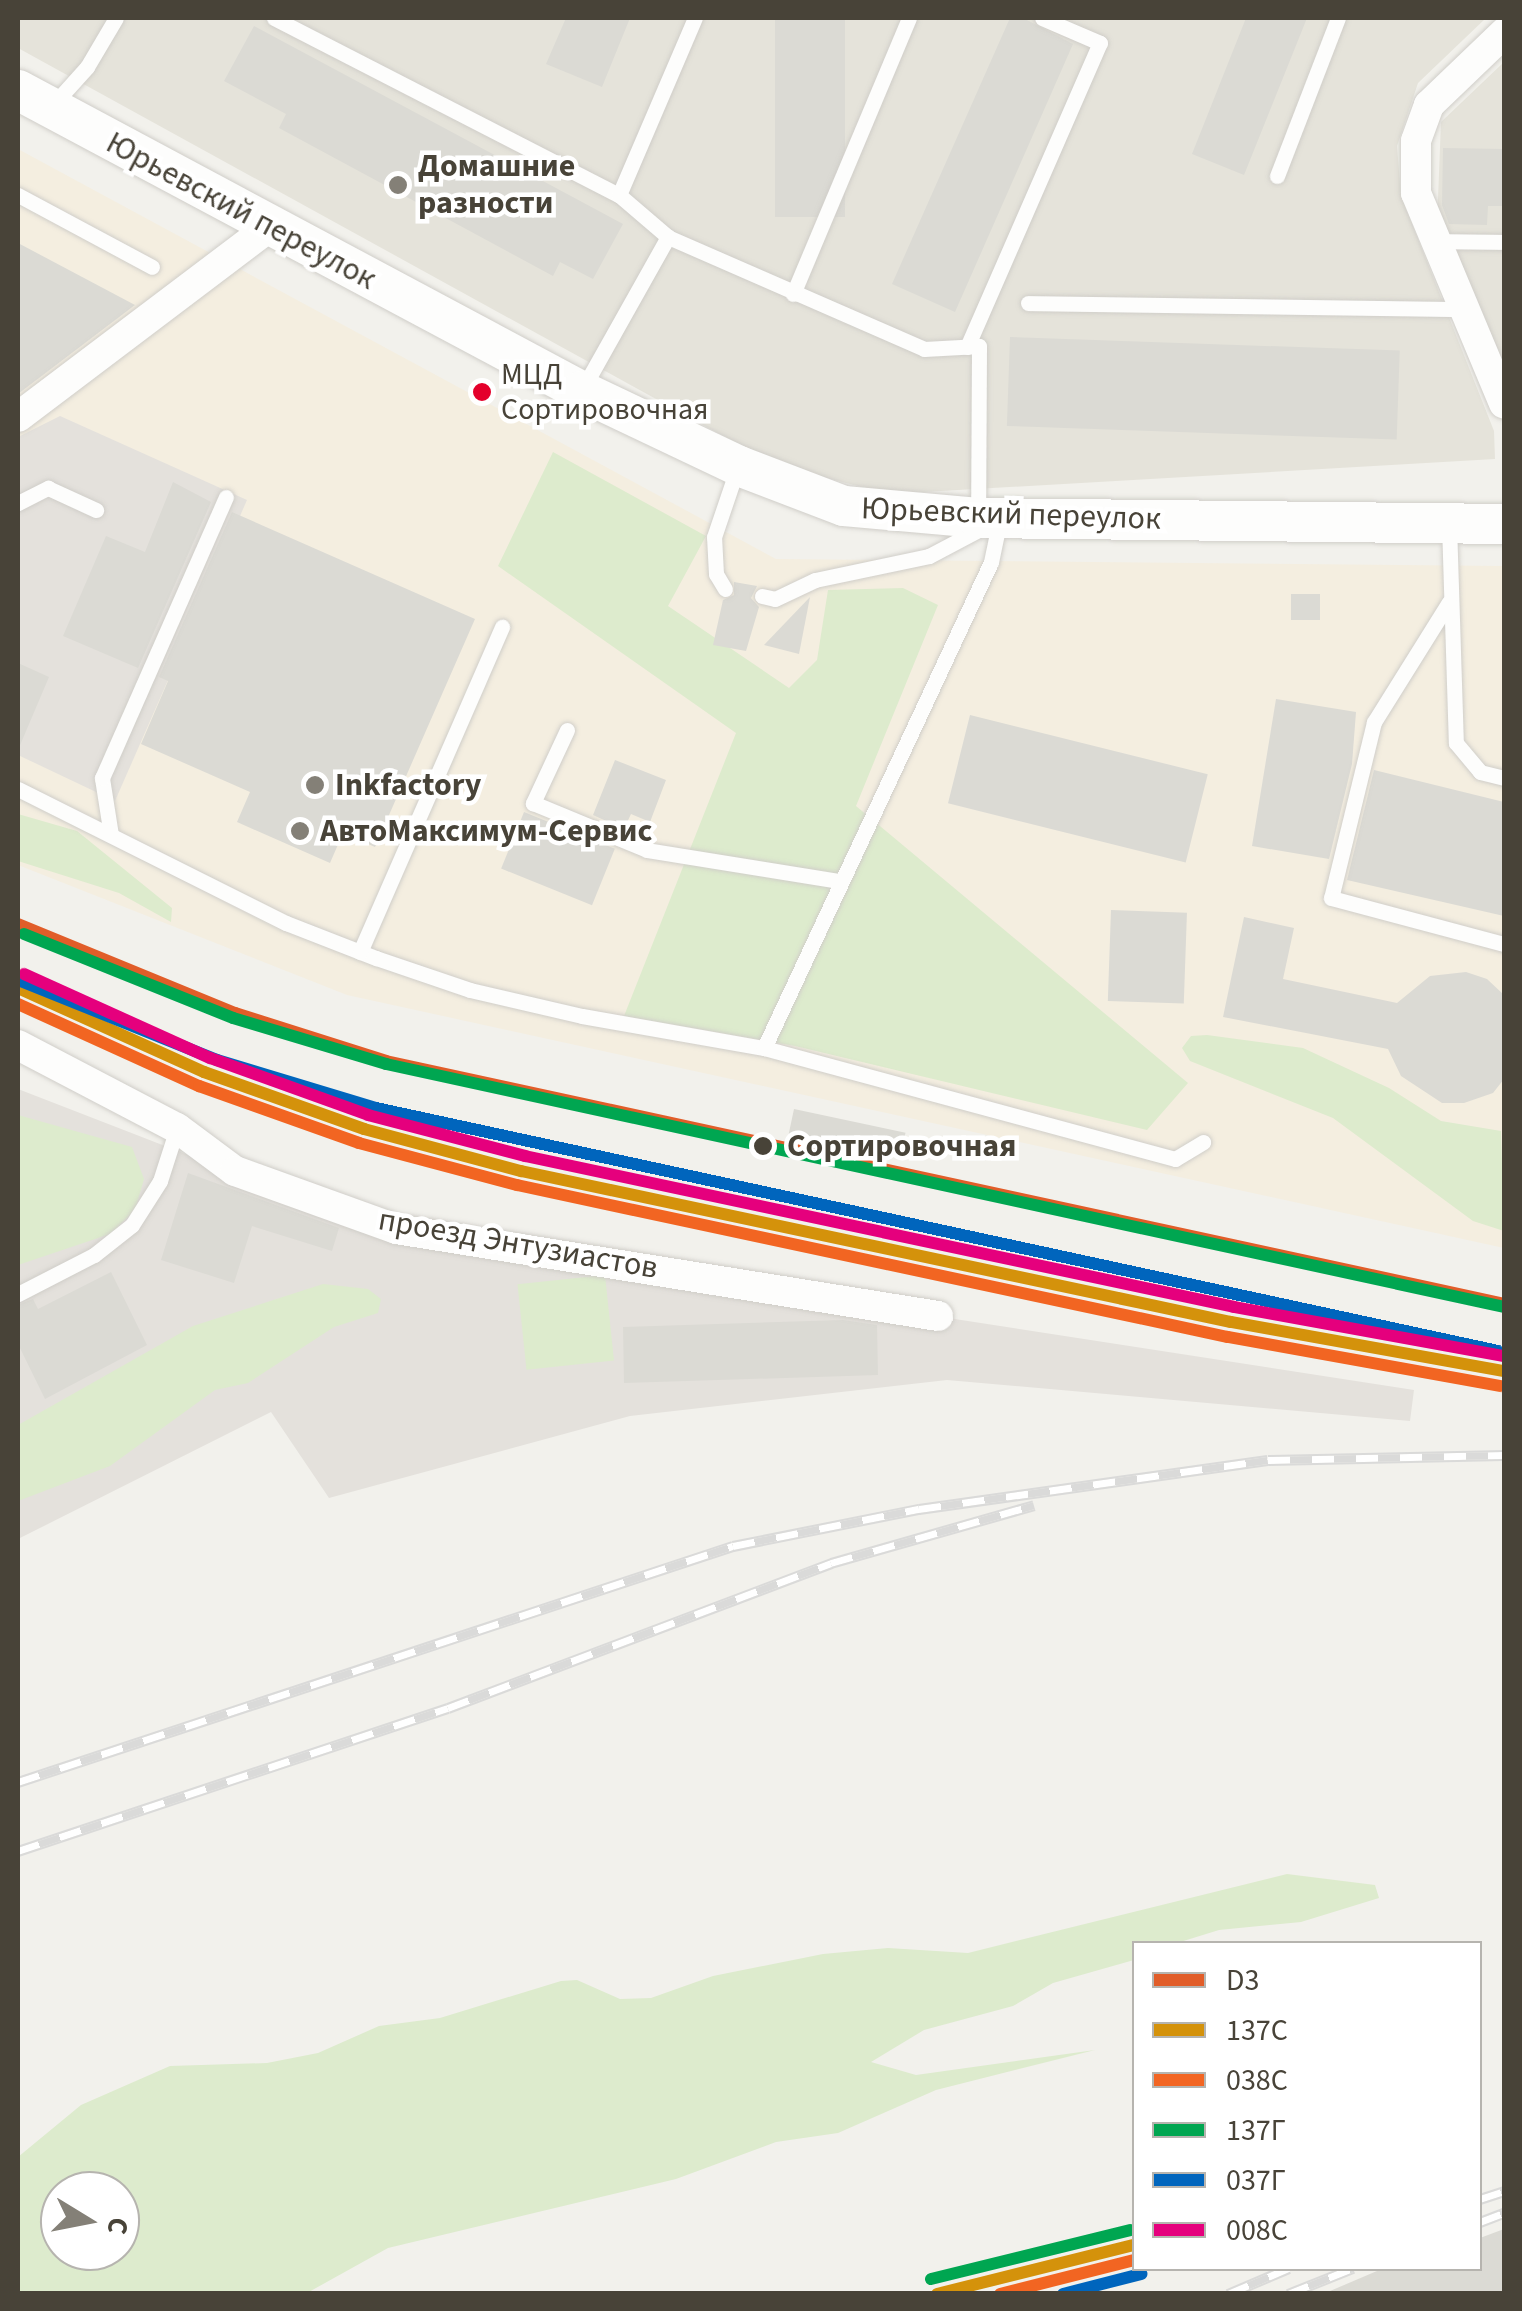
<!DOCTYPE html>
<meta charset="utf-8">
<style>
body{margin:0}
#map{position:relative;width:1522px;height:2311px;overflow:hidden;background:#f2f1ec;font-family:"Source Sans 3",sans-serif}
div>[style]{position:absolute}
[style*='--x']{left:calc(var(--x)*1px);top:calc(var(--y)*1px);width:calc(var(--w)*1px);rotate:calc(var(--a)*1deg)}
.residential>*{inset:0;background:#e5e3da}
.commercial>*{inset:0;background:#f4eee0}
.industrial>*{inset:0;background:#e4e1dc}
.green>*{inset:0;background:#ddebcd;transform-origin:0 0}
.building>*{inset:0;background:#dbdad4;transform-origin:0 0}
.roads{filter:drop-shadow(0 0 2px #d0cec9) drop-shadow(0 0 2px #d0cec9)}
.service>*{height:15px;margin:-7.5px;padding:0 7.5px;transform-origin:7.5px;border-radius:7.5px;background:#fdfdfc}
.minor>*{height:30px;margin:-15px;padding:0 15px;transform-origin:15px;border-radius:15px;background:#fdfdfc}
.tertiary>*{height:40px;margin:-20px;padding:0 20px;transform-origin:20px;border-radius:20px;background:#fdfdfc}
.rail>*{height:11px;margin-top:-5.5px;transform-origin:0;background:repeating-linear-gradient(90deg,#fff 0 22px,#dadad9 0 44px);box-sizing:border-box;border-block:2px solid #dadad9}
.rail-1>*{height:12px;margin:-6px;padding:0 6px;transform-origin:6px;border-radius:6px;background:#e15d29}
.rail-2>*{height:12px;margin:-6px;padding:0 6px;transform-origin:6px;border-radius:6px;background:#d4920b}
.rail-3>*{height:12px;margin:-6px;padding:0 6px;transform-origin:6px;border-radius:6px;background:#f26522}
.rail-4>*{height:12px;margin:-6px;padding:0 6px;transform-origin:6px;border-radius:6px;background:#00a651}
.rail-5>*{height:12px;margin:-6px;padding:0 6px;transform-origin:6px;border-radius:6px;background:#0065bd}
.rail-6>*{height:12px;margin:-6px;padding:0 6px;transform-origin:6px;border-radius:6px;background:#e5007d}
.dots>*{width:28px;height:28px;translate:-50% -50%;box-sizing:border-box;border:5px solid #fff;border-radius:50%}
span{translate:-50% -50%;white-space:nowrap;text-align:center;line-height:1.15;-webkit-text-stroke:9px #fff;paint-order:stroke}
.bus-label{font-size:30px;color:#484338}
.left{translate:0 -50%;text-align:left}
.poi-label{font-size:32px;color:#484338;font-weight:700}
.street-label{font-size:32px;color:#484338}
.stop-label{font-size:32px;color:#484338;font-weight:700}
.frame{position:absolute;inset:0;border:20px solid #484338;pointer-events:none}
.legend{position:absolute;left:1132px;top:1941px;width:350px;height:330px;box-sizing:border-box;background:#fff;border:2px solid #b6b4af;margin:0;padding:12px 18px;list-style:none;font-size:30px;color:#484338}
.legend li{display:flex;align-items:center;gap:20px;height:50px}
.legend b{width:50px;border:2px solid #b6b4af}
.north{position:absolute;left:40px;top:2171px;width:100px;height:100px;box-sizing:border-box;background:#fff;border:2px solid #b6b4af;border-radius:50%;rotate:100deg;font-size:28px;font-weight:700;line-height:40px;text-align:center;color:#484338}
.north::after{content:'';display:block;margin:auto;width:35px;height:45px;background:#848077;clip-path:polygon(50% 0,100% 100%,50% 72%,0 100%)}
</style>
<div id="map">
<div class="residential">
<div style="clip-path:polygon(18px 18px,1486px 18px,1418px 83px,1397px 146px,1401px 196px,1494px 431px,1495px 459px,889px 494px,776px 465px,18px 48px)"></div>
<div style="clip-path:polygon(1504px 62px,1504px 365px,1437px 224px,1441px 122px)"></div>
</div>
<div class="commercial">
<div style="clip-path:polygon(18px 149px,776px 559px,1504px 566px,1504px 1248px,347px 995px,18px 865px)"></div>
</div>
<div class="industrial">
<div style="clip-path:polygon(60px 416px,247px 500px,115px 801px,18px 755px,18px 437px)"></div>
<div style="clip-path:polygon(18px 1089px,384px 1231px,1414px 1390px,1410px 1421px,947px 1380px,630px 1416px,329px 1498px,271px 1412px,18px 1539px)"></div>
</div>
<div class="green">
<div style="clip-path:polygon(553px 452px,706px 536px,668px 606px,789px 688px,817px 660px,828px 590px,903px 588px,938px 605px,856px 806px,1188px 1083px,1147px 1130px,795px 1046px,624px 1016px,736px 733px,498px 566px)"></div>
<div style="clip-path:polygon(18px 814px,77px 831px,172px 908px,171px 922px,119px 893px,18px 861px)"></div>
<div style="clip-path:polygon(1207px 1035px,1303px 1048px,1389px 1088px,1441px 1121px,1501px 1131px,1504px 1231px,1473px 1221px,1333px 1118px,1190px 1061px,1182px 1048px,1191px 1036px)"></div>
<div style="clip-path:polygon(18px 1115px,132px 1147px,144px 1179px,135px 1210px,110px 1234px,18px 1265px)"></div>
<div style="left:605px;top:1275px;width:86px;height:88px;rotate:84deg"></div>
<div style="clip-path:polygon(323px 1284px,368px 1289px,381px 1299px,378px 1313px,334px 1327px,248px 1383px,215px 1390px,110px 1466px,18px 1501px,18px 1425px,193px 1326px)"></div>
<div style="clip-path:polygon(evenodd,1287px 1874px,1375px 1885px,1379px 1898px,1301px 1922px,1219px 1930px,1177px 1943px,1134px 1944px,1134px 1960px,1053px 1983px,1013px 2006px,924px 2030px,871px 2062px,916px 2075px,1095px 2050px,936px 2090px,838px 2133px,776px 2142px,676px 2179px,388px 2248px,307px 2293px,18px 2293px,18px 2157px,81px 2105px,170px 2066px,267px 2063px,318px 2053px,379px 2026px,440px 2018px,561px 1981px,577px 1980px,620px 1999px,651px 1998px,713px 1976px,823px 1954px,888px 1948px,968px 1953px,1287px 1874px,60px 2191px,120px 2191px,120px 2251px,60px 2251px,60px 2191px)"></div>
</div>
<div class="building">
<div style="clip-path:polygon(566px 18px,630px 18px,602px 87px,546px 64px)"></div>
<div style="left:775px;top:18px;width:70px;height:199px"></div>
<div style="clip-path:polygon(1010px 18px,1023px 18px,1073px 44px,955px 312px,892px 284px)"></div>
<div style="clip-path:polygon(1246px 18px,1307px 18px,1244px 175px,1192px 154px)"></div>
<div style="clip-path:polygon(254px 26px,623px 224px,593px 279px,560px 262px,553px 276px,279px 128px,286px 114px,224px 81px)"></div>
<div style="clip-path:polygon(1443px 148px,1504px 149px,1504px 206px,1488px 206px,1487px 225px,1449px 224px,1442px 205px)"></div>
<div style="clip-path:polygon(18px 243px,135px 305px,18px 394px)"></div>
<div style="left:1010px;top:337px;width:390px;height:89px;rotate:2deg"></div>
<div style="clip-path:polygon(173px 482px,211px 502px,138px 668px,63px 636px,106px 536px,145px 552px)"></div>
<div style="clip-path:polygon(232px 512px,475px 619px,375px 847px,343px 833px,330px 863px,237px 822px,250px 792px,141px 744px,168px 681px,159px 677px)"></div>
<div style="clip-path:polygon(734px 582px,757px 586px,751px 598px,759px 607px,746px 651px,713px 645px,723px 600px,734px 595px)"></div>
<div style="left:1291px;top:594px;width:29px;height:26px"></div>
<div style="clip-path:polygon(810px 597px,799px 654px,764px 645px)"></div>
<div style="clip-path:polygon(18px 663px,49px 677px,18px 750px)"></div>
<div style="clip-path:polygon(1276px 699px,1356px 712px,1352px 764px,1329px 859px,1252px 846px)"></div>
<div style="left:970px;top:715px;width:245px;height:91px;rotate:14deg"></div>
<div style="clip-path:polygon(615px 760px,666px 780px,650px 822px,631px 814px,624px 829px,593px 815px)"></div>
<div style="clip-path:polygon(1374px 770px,1504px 802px,1504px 916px,1347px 880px)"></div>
<div style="left:524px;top:812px;width:98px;height:61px;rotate:22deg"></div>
<div style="left:1111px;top:910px;width:76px;height:91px;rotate:2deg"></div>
<div style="clip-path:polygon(1244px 917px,1294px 928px,1283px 979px,1397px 1003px,1430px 976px,1466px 972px,1487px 979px,1504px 995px,1504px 1079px,1493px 1093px,1464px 1103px,1442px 1103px,1401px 1076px,1388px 1049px,1223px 1017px)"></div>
<div style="left:794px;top:1109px;width:114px;height:25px;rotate:12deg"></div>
<div style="clip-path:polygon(188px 1173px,339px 1228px,332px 1251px,252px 1226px,234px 1283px,161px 1260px)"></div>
<div style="clip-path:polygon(111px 1272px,147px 1345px,45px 1399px,18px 1344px,18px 1305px,33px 1299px,38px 1309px)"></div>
<div style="clip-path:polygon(843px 1320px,877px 1325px,878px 1375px,624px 1383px,623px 1327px)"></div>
<div style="clip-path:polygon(1504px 2229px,1504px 2294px,1323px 2294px,1384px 2268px,1480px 2268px,1480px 2238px)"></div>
</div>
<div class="roads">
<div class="service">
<div style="--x:274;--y:18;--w:388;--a:27.2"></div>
<div style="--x:619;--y:195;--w:65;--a:40.6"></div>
<div style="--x:668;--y:237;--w:279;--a:23.6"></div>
<div style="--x:924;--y:349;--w:55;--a:-3.1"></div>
<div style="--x:979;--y:346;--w:168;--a:90.3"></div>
<div style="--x:51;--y:107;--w:54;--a:-48"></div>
<div style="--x:87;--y:67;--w:57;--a:-59.4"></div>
<div style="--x:1277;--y:176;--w:169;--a:-68.9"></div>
<div style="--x:18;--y:195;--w:152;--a:28.2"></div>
<div style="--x:619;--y:195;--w:193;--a:-66.8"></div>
<div style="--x:1434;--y:241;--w:70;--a:0.8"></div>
<div style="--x:793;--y:294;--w:299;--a:-67.2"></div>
<div style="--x:1028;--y:303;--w:434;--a:0.8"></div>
<div style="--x:967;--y:347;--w:332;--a:-66.4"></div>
<div style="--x:1100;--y:43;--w:63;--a:-156.7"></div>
<div style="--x:582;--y:390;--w:176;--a:-60.7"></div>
<div style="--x:18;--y:503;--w:34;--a:-27"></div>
<div style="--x:48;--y:488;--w:53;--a:24.6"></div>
<div style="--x:1449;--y:524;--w:219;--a:88.2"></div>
<div style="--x:1456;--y:743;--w:38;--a:50"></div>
<div style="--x:1480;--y:772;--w:25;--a:14"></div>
<div style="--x:725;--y:589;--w:17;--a:-121"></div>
<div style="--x:716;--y:574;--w:37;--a:-93"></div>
<div style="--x:714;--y:537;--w:72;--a:-71.3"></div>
<div style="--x:762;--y:596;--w:13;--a:13"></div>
<div style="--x:775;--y:599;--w:44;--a:-25.4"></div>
<div style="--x:815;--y:580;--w:116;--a:-11.9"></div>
<div style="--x:929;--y:556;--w:62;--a:-27.8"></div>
<div style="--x:1449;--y:602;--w:142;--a:122"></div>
<div style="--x:1374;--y:722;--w:181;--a:103.7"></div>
<div style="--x:1331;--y:898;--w:179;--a:14.9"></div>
<div style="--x:567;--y:730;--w:81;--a:115"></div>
<div style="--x:533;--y:803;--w:123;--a:22.4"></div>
<div style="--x:647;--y:850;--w:194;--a:9.2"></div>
<div style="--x:18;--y:789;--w:300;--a:26.6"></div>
<div style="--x:286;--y:923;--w:97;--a:21.3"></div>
<div style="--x:376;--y:958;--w:99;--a:18.8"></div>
<div style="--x:470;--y:990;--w:115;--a:13.1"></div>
<div style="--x:582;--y:1016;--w:185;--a:10"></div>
<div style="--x:764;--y:1048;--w:536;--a:-64.96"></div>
<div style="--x:991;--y:562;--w:44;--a:-78.2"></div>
<div style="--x:111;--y:835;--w:58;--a:-99"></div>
<div style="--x:102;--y:778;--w:307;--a:-66.2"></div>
<div style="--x:360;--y:952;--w:355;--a:-66.4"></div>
<div style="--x:764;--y:1048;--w:426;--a:15.1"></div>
<div style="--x:1175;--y:1159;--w:33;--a:-31"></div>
<div style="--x:18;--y:1294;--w:85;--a:-27.2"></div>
<div style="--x:94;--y:1255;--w:48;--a:-38.3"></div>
<div style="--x:132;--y:1225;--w:52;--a:-57.5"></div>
<div style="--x:160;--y:1181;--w:56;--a:-72.2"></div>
</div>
<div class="minor">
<div style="--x:1504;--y:33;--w:104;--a:136.2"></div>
<div style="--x:1429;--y:105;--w:38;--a:110"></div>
<div style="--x:1416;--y:141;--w:52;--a:90"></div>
<div style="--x:1416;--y:193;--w:228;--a:67.3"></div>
<div style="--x:18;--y:417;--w:315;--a:-37.1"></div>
<div style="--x:18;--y:1045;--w:179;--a:27.6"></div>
<div style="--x:177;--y:1128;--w:72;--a:36.6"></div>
<div style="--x:235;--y:1171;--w:171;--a:19.8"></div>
<div style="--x:396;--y:1229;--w:549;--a:9.12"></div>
</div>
<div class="tertiary">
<div style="--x:18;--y:90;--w:638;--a:28.13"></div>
<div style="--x:581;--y:391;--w:175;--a:25.4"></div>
<div style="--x:739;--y:466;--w:112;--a:20.9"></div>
<div style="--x:844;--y:506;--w:135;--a:5.1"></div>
<div style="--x:978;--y:518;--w:526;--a:0.65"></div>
</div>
</div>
<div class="rail">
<div style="--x:18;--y:1782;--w:753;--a:-18.27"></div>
<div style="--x:733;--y:1546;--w:190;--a:-11.3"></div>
<div style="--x:919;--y:1509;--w:352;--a:-8"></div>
<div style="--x:1268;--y:1460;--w:236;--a:-1.2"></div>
<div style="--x:18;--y:1851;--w:453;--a:-18.4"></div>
<div style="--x:448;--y:1708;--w:410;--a:-20.7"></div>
<div style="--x:831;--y:1563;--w:211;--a:-15.9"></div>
<div style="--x:1480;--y:2199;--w:25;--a:-18"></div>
<div style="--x:1480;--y:2222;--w:26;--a:-21"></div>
<div style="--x:1228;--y:2294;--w:66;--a:-23.1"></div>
<div style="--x:1288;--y:2294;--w:70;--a:-21.8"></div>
</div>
<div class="rail-1">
<div style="--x:18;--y:924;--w:235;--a:22.3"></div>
<div style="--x:235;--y:1013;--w:158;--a:17.6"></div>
<div style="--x:386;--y:1061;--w:1144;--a:12.26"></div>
</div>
<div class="rail-2">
<div style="--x:18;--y:988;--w:204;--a:24.3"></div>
<div style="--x:204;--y:1072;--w:170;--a:19.6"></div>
<div style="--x:364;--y:1129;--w:163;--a:15"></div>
<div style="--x:521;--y:1171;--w:726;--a:12.01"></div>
<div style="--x:1231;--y:1322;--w:277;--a:10.2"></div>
<div style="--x:937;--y:2294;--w:203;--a:-14"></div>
</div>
<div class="rail-3">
<div style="--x:18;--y:1004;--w:199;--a:24.4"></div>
<div style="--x:199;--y:1086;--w:170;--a:19.6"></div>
<div style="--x:359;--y:1143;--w:163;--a:14.9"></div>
<div style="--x:517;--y:1185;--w:727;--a:12.07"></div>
<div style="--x:1228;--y:1337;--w:277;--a:10.2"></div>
<div style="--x:1000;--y:2294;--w:138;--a:-14.2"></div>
</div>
<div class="rail-4">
<div style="--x:24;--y:934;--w:225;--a:21.9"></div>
<div style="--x:233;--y:1018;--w:160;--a:16.7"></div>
<div style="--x:386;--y:1064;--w:1144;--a:12.26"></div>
<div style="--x:931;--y:2279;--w:205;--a:-13.8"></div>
</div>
<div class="rail-5">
<div style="--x:18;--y:980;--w:214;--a:21.9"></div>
<div style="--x:217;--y:1060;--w:166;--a:16.8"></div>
<div style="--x:376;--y:1108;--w:1148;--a:12.22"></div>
<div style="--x:1063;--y:2294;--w:81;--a:-14.4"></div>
</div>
<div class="rail-6">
<div style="--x:24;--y:974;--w:204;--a:24.3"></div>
<div style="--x:210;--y:1058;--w:168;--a:19.8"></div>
<div style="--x:368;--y:1115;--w:162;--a:14.6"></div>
<div style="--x:525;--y:1156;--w:725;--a:12.02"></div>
<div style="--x:1234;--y:1307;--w:274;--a:10.3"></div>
</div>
<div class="dots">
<div style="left:398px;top:185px;background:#848077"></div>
<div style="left:482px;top:392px;background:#e4002b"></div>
<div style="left:315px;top:785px;background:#848077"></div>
<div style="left:300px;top:831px;background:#848077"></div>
<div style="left:763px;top:1146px;background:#484338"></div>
</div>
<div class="bus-label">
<span class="left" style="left:501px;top:392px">МЦД<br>Сортировочная</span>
</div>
<div class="poi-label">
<span class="left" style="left:418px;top:185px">Домашние<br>разности</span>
<span class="left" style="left:335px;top:785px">Inkfactory</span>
<span class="left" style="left:320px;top:831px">АвтоМаксимум-Сервиc</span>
</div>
<div class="street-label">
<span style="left:241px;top:211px;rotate:28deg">Юрьевский переулок</span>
<span style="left:1011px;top:514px;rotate:2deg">Юрьевский переулок</span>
<span style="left:518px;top:1244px;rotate:10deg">проезд Энтузиастов</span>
</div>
<div class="stop-label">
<span class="left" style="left:787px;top:1146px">Сортировочная</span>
</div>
<div class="frame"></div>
<ul class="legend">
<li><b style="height:12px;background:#e15d29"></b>D3</li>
<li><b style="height:12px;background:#d4920b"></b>137С</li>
<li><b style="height:12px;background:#f26522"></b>038С</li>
<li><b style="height:12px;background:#00a651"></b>137Г</li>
<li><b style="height:12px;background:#0065bd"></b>037Г</li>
<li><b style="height:12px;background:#e5007d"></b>008С</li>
</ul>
<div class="north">С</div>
</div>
